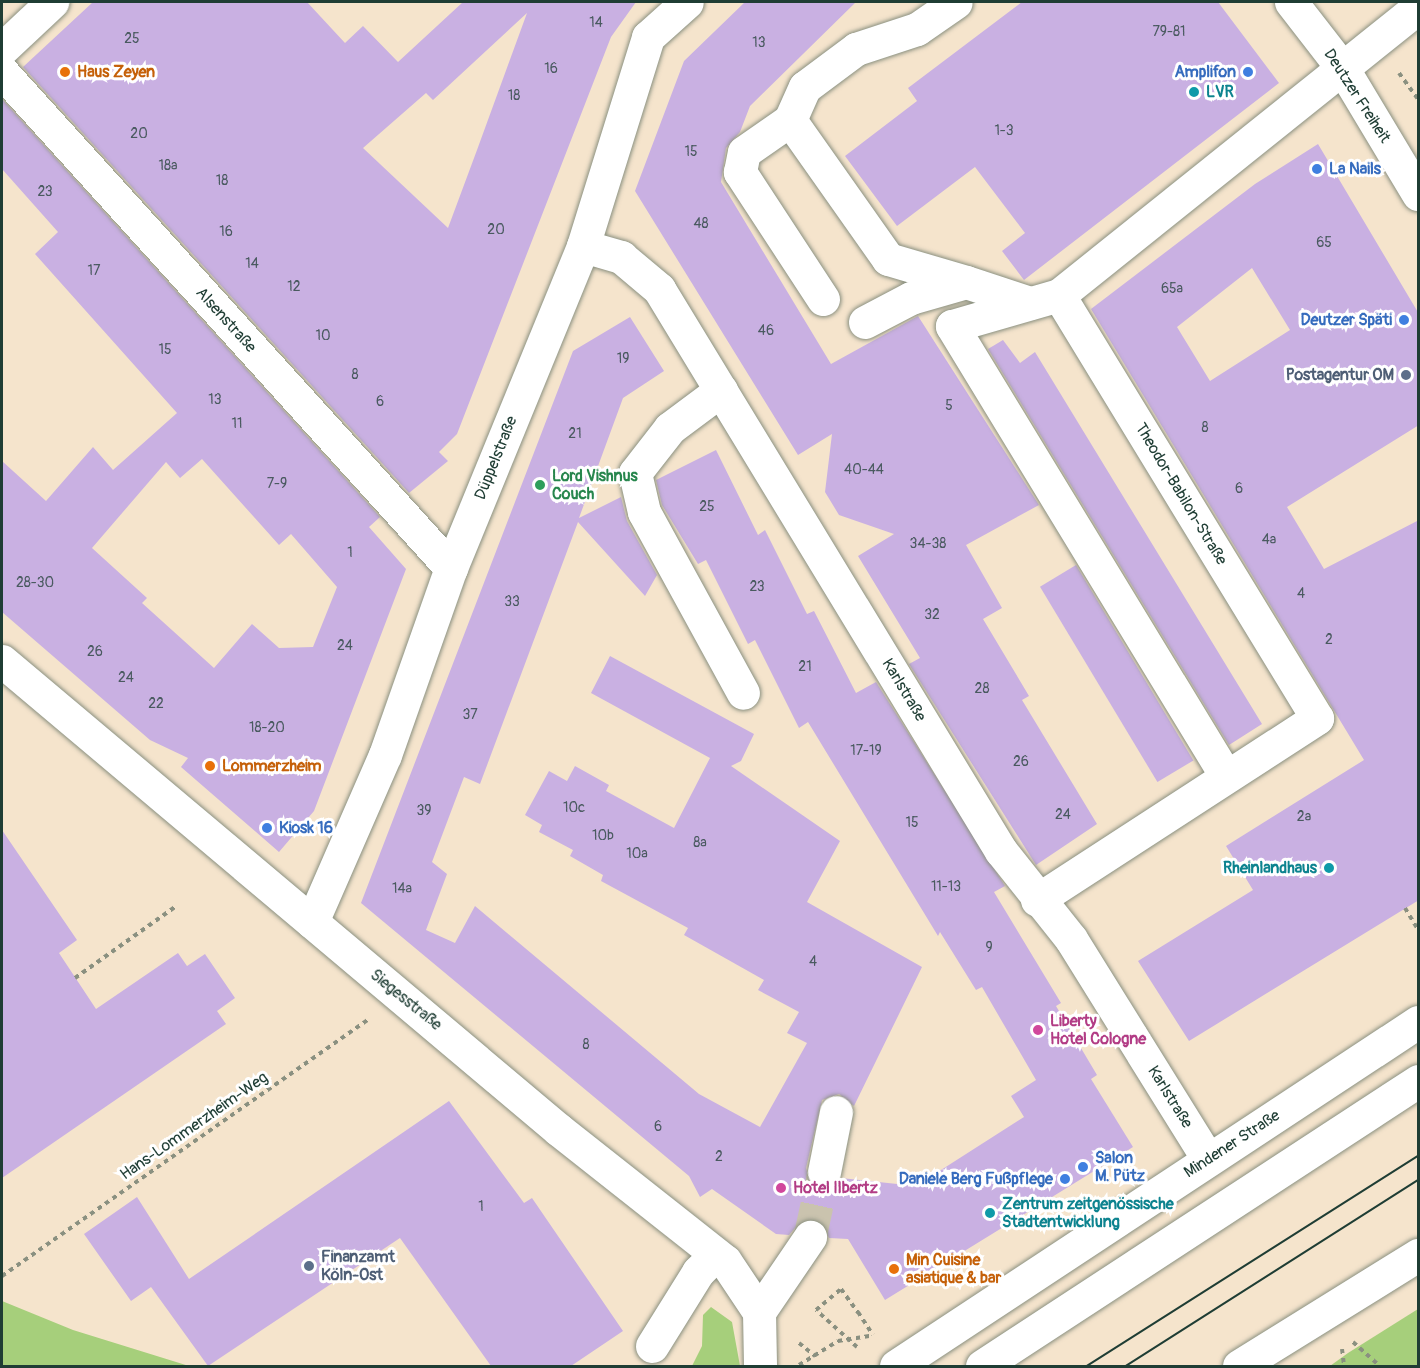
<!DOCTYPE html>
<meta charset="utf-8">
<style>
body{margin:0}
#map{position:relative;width:1420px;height:1368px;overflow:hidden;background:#f5e4cc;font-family:Pangolin,sans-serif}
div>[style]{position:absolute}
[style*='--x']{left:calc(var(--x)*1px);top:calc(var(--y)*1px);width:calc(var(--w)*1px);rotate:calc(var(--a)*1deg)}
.green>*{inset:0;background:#a6cf7b}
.building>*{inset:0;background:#c9b0e2;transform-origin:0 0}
.minor-tunnel>*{height:33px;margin-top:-16.5px;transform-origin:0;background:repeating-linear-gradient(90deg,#cac3ae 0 33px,transparent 0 49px)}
.path>*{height:4px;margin-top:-2px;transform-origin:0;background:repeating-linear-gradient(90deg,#8a9080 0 4.5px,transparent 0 9px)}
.roads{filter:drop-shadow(0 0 2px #8a9080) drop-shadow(0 0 2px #8a9080)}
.minor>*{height:33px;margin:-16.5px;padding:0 16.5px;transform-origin:16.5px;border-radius:16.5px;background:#fff}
.major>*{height:33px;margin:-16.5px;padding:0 16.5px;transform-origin:16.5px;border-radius:16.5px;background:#fff}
.tram>*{height:1.5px;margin:-0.75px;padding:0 0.75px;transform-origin:0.75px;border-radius:0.75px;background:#1f3d34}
.path-bridge>*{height:4px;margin-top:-2px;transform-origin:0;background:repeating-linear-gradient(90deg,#8a9080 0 4.5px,transparent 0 9px)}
.dots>*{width:16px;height:16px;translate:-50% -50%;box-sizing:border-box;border:3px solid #fff;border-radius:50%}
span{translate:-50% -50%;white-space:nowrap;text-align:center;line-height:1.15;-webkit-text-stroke:6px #fff;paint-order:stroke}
.number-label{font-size:14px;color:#4a5a60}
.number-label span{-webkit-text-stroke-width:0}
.food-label{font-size:16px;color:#c56008;font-weight:700}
.left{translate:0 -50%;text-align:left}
.shop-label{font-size:16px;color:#366cbe;font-weight:700}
.right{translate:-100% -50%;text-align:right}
.culture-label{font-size:16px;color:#0d838f;font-weight:700}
.street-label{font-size:16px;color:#1f3d34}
.service-label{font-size:16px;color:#4e5e75;font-weight:700}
.leisure-label{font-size:16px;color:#27864d;font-weight:700}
.hotel-label{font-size:16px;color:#b23c85;font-weight:700}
.frame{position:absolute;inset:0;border:3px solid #1f3d34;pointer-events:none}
</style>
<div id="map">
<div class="green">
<div style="clip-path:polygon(2px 1301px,73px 1330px,189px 1366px,2px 1366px)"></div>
<div style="clip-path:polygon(711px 1307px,732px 1322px,740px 1366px,692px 1366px,702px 1346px,703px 1315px)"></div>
<div style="clip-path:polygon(1418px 1309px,1418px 1366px,1330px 1366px,1348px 1353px)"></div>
</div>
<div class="building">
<div style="clip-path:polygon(evenodd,93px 2px,307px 2px,345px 43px,363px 26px,398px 62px,463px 2px,636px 2px,611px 37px,457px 434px,439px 452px,448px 461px,409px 493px,23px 67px,93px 2px,527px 13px,477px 150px,448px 228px,363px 148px,426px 93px,433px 100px,527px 13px)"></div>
<div style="clip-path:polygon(745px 2px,856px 2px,750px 106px,740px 132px,726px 148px,721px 182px,831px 364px,918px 316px,1039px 505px,966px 545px,1002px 608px,983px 619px,1029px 696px,1022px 700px,1097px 824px,1036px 865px,909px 664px,920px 658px,858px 556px,894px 534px,839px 515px,825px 492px,832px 434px,798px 455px,635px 191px,684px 61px)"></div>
<div style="clip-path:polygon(1022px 2px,1218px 2px,1279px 83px,1024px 280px,1002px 251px,1025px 233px,975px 167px,897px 226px,845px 156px,917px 101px,908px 88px)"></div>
<div style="clip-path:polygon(evenodd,2px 99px,380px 517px,369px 527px,406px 569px,314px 811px,279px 852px,181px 767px,188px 758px,150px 740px,2px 612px,2px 461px,46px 501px,93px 447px,113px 470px,177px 413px,35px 254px,58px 232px,2px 169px,2px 99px,202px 459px,279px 545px,291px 534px,337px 587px,313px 647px,279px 648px,252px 624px,214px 668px,142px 603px,147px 598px,92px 548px,166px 462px,180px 478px,202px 459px)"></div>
<div style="clip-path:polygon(evenodd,1318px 144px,1419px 314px,1419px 425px,1287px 507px,1324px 569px,1419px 520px,1419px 900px,1189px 1041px,1138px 961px,1253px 890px,1226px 846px,1364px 760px,1091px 309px,1255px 184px,1318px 144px,1252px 268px,1290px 330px,1210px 381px,1177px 327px,1252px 268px)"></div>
<div style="clip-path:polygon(630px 317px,664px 371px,623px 398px,579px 518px,621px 497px,627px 521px,657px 575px,645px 596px,578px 522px,480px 784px,464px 777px,432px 862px,447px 874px,426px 930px,455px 943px,475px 906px,699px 1094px,760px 1127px,807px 1043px,787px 1033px,799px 1012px,758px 990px,764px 980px,684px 935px,688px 928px,601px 881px,603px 875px,570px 856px,573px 850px,539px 832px,542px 825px,525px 815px,549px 771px,567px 781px,575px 766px,609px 785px,606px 791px,674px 828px,710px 758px,591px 693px,610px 656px,754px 734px,741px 761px,731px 766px,840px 841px,807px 902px,922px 967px,854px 1106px,839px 1094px,822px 1100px,806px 1168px,811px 1186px,829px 1190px,841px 1178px,916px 1186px,1024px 1117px,1011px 1096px,1036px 1080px,982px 987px,976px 990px,940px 932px,938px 936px,808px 722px,799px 728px,755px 640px,748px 644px,706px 560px,698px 564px,662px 505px,656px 480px,716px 450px,758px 535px,765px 530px,807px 614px,814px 611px,856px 693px,876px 682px,1005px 886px,994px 892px,1061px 1003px,1056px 1006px,1097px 1075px,1091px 1079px,1133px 1147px,885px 1300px,848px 1239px,829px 1238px,820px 1221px,802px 1220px,789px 1235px,776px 1234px,712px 1189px,700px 1197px,689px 1176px,361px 903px,573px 351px)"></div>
<div style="clip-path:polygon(1003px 340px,1020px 363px,1035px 352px,1262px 724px,1229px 745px,988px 349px)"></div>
<div style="left:1076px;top:565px;width:228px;height:42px;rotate:59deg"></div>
<div style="clip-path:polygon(2px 830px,77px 940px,59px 953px,96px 1009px,178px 953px,187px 966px,205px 954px,235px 998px,217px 1011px,226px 1024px,2px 1178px)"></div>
<div style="clip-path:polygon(449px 1101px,524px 1203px,532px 1198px,623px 1331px,571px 1366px,491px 1366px,400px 1238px,208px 1366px,151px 1287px,131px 1301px,84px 1234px,137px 1197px,189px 1279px)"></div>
</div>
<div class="minor-tunnel">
<div style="--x:810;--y:1237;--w:66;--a:-77.8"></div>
</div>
<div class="path">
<div style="--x:1399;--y:73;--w:32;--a:54"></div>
<div style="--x:1405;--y:908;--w:26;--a:59"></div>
<div style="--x:75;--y:978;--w:123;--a:-35.4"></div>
<div style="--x:2;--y:1276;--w:446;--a:-35"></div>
<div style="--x:858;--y:1312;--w:27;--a:57"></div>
<div style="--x:1353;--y:1342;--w:36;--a:42"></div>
<div style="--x:799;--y:1343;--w:21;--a:39"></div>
<div style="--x:1342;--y:1349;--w:17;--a:83"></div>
<div style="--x:799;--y:1365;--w:46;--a:-31.6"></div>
<div style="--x:838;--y:1341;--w:33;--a:-9"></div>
</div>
<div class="roads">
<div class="minor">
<div style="--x:1291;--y:2;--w:85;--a:52.2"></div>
<div style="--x:1343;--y:69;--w:146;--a:59"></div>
<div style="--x:2;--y:49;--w:69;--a:-43.2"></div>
<div style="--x:2;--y:72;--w:669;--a:47.85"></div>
<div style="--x:790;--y:120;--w:36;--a:-66"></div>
<div style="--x:805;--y:87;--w:64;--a:-36.7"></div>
<div style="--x:856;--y:49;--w:64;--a:-18.2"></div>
<div style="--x:917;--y:29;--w:47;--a:-34.7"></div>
<div style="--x:583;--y:246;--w:40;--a:16"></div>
<div style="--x:621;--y:257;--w:50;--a:40.1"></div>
<div style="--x:659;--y:289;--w:658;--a:58.68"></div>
<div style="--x:1001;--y:851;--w:112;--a:51.5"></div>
<div style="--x:1071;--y:939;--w:259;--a:58.1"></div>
<div style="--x:823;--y:299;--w:152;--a:-123.2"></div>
<div style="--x:740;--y:172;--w:20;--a:-79"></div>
<div style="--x:744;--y:152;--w:56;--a:-34.8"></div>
<div style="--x:790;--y:120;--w:170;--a:54.8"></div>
<div style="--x:888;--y:259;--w:81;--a:16.4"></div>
<div style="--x:865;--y:322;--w:52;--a:-27.6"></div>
<div style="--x:911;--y:298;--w:57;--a:-16.2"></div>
<div style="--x:966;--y:282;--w:67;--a:18.2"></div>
<div style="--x:721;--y:390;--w:64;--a:143.3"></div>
<div style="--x:670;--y:428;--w:57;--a:127.9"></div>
<div style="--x:635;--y:473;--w:40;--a:77"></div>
<div style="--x:644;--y:512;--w:206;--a:61.3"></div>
<div style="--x:2;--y:661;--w:728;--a:40.1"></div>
<div style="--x:559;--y:1130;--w:211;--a:38.3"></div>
<div style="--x:725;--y:1261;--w:61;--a:56.3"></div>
<div style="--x:759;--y:1312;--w:54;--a:88.9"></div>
<div style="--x:1226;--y:776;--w:527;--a:-121.34"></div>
<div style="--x:952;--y:326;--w:111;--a:-16.2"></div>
<div style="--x:1059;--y:295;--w:460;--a:-38.7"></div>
<div style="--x:1037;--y:900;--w:334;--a:-33"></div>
<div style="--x:1317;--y:718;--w:495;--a:-121.4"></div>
<div style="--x:312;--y:922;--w:182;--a:-66.4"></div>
<div style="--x:385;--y:755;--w:198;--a:-70.6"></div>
<div style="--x:451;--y:568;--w:348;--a:-67.7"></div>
<div style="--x:583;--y:246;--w:219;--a:-72.7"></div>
<div style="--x:648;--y:37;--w:52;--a:-41.9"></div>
<div style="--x:824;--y:1172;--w:61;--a:-78.7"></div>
<div style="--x:759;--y:1312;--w:91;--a:-55.8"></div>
<div style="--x:652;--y:1346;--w:87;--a:-58.1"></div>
<div style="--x:698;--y:1272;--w:25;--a:-45"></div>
</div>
<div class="major">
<div style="--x:896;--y:1366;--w:625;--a:-33.39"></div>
<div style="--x:982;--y:1366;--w:521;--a:-33.17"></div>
<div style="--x:1239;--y:1366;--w:211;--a:-31.8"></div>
</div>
</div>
<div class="tram">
<div style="--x:1087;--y:1366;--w:392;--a:-32.4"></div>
<div style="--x:1126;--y:1366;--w:346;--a:-32.5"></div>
</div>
<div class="path-bridge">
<div style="--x:857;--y:1347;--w:55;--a:-137.9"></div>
<div style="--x:816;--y:1310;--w:33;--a:-40"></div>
<div style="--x:841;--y:1289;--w:29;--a:54"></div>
</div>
<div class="dots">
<div style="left:65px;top:72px;background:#e8710a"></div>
<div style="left:1248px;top:72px;background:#3f7fe0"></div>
<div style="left:1194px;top:92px;background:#0f9aa8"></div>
<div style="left:1317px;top:169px;background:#3f7fe0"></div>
<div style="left:1404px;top:320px;background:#3f7fe0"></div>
<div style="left:1406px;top:375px;background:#5c6f8a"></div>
<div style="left:540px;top:485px;background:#2e9e5b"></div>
<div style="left:210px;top:766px;background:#e8710a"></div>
<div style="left:267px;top:828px;background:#3f7fe0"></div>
<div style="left:1329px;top:868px;background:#0f9aa8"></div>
<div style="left:1038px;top:1030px;background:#d1479c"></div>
<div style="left:1083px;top:1167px;background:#3f7fe0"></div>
<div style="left:1065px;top:1179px;background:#3f7fe0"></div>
<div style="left:781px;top:1188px;background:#d1479c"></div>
<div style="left:990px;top:1213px;background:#0f9aa8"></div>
<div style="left:309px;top:1266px;background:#5c6f8a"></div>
<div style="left:894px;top:1269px;background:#e8710a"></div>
</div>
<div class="number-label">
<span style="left:596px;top:23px">14</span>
<span style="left:1169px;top:32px">79-81</span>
<span style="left:132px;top:39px">25</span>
<span style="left:759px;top:43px">13</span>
<span style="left:551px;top:69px">16</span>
<span style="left:514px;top:96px">18</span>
<span style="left:1004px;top:131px">1-3</span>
<span style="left:139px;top:134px">20</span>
<span style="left:691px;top:152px">15</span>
<span style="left:168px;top:166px">18a</span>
<span style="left:222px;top:181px">18</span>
<span style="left:45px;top:192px">23</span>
<span style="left:701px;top:224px">48</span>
<span style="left:496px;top:230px">20</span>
<span style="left:226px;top:232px">16</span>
<span style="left:1324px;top:243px">65</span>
<span style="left:252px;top:264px">14</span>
<span style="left:94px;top:271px">17</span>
<span style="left:294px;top:287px">12</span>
<span style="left:1172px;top:289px">65a</span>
<span style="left:766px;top:331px">46</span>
<span style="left:323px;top:336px">10</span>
<span style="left:165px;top:350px">15</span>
<span style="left:623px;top:359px">19</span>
<span style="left:355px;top:375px">8</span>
<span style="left:215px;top:400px">13</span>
<span style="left:380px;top:402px">6</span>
<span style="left:949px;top:406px">5</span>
<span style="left:237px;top:424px">11</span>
<span style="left:1205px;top:428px">8</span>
<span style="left:575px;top:434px">21</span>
<span style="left:864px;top:470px">40-44</span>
<span style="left:277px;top:484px">7-9</span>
<span style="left:1239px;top:489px">6</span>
<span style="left:707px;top:507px">25</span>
<span style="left:1269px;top:540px">4a</span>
<span style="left:928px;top:544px">34-38</span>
<span style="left:350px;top:553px">1</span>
<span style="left:35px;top:583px">28-30</span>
<span style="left:757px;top:587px">23</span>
<span style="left:1301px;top:594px">4</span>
<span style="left:512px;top:602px">33</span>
<span style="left:932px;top:615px">32</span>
<span style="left:1329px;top:640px">2</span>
<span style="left:345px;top:646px">24</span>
<span style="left:95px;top:652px">26</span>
<span style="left:805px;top:667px">21</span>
<span style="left:126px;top:678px">24</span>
<span style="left:982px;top:689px">28</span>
<span style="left:156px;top:704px">22</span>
<span style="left:470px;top:715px">37</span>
<span style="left:267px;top:728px">18-20</span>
<span style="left:866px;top:751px">17-19</span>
<span style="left:1021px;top:762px">26</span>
<span style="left:574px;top:808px">10c</span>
<span style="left:424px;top:811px">39</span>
<span style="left:1063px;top:815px">24</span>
<span style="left:1304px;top:817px">2a</span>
<span style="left:912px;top:823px">15</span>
<span style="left:603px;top:836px">10b</span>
<span style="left:700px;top:843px">8a</span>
<span style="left:637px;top:854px">10a</span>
<span style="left:946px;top:887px">11-13</span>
<span style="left:402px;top:889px">14a</span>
<span style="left:989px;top:948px">9</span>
<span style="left:813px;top:962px">4</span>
<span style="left:586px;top:1045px">8</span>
<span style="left:658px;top:1127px">6</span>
<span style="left:719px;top:1157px">2</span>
<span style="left:481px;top:1207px">1</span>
</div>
<div class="food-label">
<span class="left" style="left:77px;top:72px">Haus Zeyen</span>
<span class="left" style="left:222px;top:766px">Lommerzheim</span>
<span class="left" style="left:906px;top:1269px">Min Cuisine<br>asiatique &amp; bar</span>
</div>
<div class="shop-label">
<span class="right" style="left:1236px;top:72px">Amplifon</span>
<span class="left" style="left:1329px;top:169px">La Nails</span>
<span class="right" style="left:1392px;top:320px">Deutzer Späti</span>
<span class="left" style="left:279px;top:828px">Kiosk 16</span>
<span class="left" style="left:1095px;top:1167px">Salon<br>M. Pütz</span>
<span class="right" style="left:1053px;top:1179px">Daniele Berg Fußpflege</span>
</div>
<div class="culture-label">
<span class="left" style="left:1206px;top:92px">LVR</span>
<span class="right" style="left:1317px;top:868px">Rheinlandhaus</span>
<span class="left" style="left:1002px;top:1213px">Zentrum zeitgenössische<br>Stadtentwicklung</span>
</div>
<div class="street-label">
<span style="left:1357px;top:96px;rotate:57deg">Deutzer Freiheit</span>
<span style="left:226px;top:320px;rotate:48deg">Alsenstraße</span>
<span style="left:496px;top:458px;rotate:-68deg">Düppelstraße</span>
<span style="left:1181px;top:494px;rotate:59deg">Theodor-Babilon-Straße</span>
<span style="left:904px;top:690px;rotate:59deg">Karlstraße</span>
<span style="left:406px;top:1000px;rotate:39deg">Siegesstraße</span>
<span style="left:1170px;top:1097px;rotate:58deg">Karlstraße</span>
<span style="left:194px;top:1126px;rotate:-35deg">Hans-Lommerzheim-Weg</span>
<span style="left:1232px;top:1144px;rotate:-33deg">Mindener Straße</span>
</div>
<div class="service-label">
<span class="right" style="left:1394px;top:375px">Postagentur OM</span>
<span class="left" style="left:321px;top:1266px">Finanzamt<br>Köln-Ost</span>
</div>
<div class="leisure-label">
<span class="left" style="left:552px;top:485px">Lord Vishnus<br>Couch</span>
</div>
<div class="hotel-label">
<span class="left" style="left:1050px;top:1030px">Liberty<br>Hotel Cologne</span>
<span class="left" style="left:793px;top:1188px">Hotel Ilbertz</span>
</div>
<div class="frame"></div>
</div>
